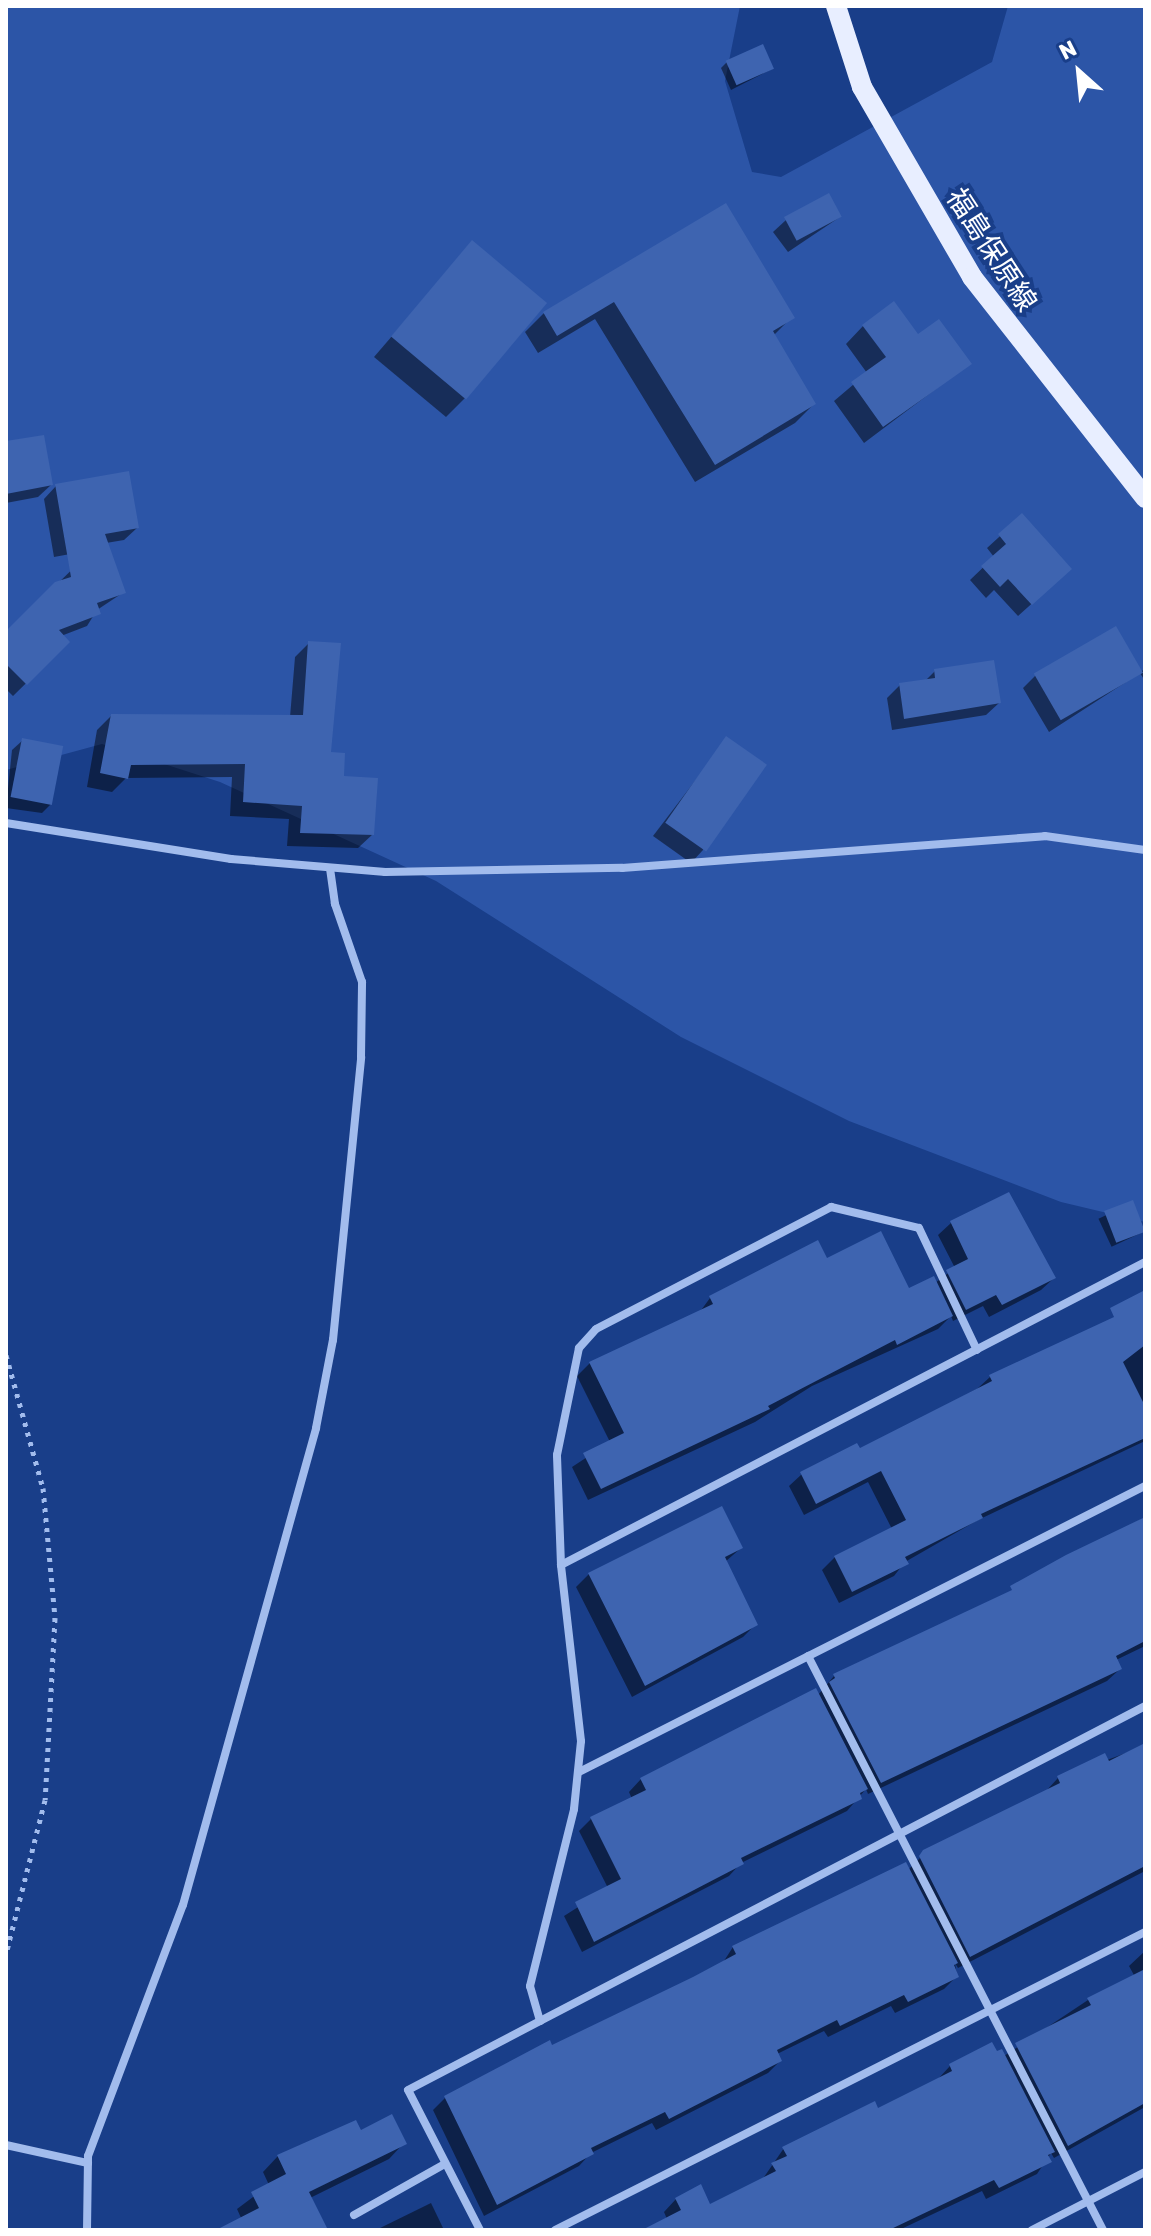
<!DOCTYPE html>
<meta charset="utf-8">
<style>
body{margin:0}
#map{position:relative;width:1151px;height:2236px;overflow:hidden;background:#193e89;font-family:Rubik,"Noto Sans JP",sans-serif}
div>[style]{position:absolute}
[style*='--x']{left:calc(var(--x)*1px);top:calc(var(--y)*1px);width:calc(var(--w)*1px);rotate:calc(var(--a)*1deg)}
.green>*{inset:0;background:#2c55a7}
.shadow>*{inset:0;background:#0007;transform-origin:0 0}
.building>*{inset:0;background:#3e64b0;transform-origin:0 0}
.path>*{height:5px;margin-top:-2.5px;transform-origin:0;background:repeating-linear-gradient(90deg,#a2bced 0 4px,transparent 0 10px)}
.minor>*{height:8px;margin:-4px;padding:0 4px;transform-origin:4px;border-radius:4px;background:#a2bced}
.primary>*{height:20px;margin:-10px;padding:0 10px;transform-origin:10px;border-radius:10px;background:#e8eeff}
span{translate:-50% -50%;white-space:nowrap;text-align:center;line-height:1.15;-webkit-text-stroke:8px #193e89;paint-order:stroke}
.street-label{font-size:28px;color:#fff}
.frame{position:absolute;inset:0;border:8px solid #fff;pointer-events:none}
.north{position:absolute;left:1039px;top:32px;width:80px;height:80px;-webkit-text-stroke:6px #193e89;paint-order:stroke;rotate:333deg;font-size:22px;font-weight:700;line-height:32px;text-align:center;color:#fff}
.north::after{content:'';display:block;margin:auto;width:28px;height:36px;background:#fff;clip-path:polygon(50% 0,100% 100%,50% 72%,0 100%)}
</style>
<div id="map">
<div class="green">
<div style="clip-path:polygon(6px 6px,740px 6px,725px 81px,752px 172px,781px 177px,992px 62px,1008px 6px,1145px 6px,1145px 1222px,1061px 1202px,849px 1121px,681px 1037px,436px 881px,220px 782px,102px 744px,6px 770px)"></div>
</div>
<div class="shadow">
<div style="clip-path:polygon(727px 62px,772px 69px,731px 90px,721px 68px)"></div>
<div style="clip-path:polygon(726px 206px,792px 317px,773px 336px,814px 404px,795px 423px,695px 482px,595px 319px,538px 353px,525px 332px,544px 313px)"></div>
<div style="clip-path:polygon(840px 217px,788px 252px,773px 232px,786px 220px)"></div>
<div style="clip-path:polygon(472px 243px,465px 398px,446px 417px,374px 357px)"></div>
<div style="clip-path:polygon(863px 326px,917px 337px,969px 364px,864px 443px,834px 401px,867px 373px,846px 344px)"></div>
<div style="clip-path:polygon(6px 443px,51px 485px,38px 497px,6px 503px)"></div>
<div style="clip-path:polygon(56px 486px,137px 528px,124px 540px,106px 543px,124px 592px,97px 610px,87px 626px,61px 636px,68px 642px,13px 696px,6px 689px,6px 634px,92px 550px,54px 557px,44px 499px)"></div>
<div style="clip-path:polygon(1022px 516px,1057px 581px,1018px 616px,994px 590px,986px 598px,970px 580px,994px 557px,987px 548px)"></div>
<div style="clip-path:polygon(309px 643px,329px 754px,373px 834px,358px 848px,287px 846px,289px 819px,230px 816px,232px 777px,126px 778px,112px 792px,87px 787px,97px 730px,111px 716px,290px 717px,295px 657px)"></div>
<div style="clip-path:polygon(1145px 668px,1145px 681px,1140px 673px,1049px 732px,1023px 688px,1035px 676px,1140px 673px)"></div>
<div style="clip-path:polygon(935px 671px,999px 703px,986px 715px,892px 730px,887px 698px,900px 685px,925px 681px)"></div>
<div style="clip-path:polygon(727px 739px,703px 850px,691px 863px,653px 836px)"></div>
<div style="clip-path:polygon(23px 740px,52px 803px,42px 813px,6px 808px,12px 750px)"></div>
<div style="left:1132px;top:1203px;width:31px;height:37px;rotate:65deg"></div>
<div style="clip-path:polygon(951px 1223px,1054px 1278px,1041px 1290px,989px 1317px,983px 1306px,953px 1321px,951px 1316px,938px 1329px,812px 1386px,755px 1422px,588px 1500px,572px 1467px,610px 1442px,577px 1376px,590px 1363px,699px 1313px,710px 1298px,817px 1242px,826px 1261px,908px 1291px,935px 1283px,955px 1268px,938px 1235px)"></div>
<div style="clip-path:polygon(1100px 1326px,1145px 1343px,1145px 1441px,978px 1520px,905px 1562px,894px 1576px,839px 1603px,822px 1570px,835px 1557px,892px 1529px,868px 1482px,804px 1515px,789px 1486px,802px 1474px,859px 1451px,977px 1389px,990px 1377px)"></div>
<div style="clip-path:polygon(1145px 1517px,1145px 1646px,1116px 1660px,1120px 1669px,1107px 1681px,868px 1794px,866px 1789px,847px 1811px,741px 1863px,729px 1876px,582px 1952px,564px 1916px,608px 1888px,579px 1831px,591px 1819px,632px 1799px,629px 1792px,641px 1779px,818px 1695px,834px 1676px,1001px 1597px)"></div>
<div style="clip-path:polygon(741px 1548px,725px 1562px,756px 1624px,743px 1637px,632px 1697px,576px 1587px,589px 1574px)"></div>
<div style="clip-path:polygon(1145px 1746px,1145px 1871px,958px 1968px,955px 1963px,957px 1976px,944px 1989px,895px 2013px,891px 2006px,828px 2037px,824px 2031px,777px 2054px,780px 2061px,768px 2073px,656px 2130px,652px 2123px,591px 2153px,579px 2166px,484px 2216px,433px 2110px,445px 2098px,722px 1964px,733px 1947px,908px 1870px,920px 1858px,1046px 1791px,1058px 1778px)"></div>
<div style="clip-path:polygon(1145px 1951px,1145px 2107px,1054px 2158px,1051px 2153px,1037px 2174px,986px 2199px,982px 2191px,899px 2230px,643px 2230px,667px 2219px,664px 2212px,676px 2199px,709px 2206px,762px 2180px,784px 2148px,877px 2110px,938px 2079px,950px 2066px,1004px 2056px,1088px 2000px,1135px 1977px,1129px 1966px)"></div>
<div style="clip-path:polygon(361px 2132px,404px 2143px,389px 2159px,310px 2198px,326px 2230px,232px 2230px,242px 2220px,237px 2209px,269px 2185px,263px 2172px,278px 2156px)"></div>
<div style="clip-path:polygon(431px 2203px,444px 2230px,376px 2230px)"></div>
</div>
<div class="building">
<div style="left:763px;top:44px;width:27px;height:41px;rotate:66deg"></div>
<div style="left:829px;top:193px;width:27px;height:51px;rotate:62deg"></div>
<div style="clip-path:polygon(726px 203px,795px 318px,773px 331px,816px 404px,715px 465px,614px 302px,557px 336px,543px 312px)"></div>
<div style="left:472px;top:240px;width:98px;height:126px;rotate:40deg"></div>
<div style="clip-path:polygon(894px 301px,918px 334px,939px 319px,972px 364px,883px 427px,851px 382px,886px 357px,862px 325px)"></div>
<div style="clip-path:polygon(44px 435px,53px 485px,6px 494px,6px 441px)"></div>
<div style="clip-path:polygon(129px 471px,139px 528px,105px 534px,126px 593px,97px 603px,101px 614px,59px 630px,70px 642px,27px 685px,6px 664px,6px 631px,55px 582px,71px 577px,55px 484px)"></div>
<div style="clip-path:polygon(1022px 513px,1072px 569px,1032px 605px,1008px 579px,1000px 587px,981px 566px,1006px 544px,998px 534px)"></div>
<div style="left:1116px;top:626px;width:54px;height:95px;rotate:60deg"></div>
<div style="clip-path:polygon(308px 641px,341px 643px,331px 752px,345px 753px,344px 776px,378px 778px,374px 835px,300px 833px,302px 806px,243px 802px,245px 764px,131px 765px,128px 779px,100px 773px,111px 714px,303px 715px)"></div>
<div style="clip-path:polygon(994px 660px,1001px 703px,904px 719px,899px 683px,935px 678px,934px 669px)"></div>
<div style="left:726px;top:736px;width:50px;height:106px;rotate:35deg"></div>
<div style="left:22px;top:738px;width:42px;height:60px;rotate:11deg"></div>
<div style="clip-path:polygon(1009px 1192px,1056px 1278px,1002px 1305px,996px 1295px,966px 1310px,946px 1270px,968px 1259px,950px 1221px)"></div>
<div style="left:1133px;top:1200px;width:34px;height:31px;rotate:69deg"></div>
<div style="clip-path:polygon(881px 1231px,909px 1288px,934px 1276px,953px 1316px,897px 1345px,895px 1340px,768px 1406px,770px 1409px,601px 1489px,583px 1453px,624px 1433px,589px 1362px,713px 1304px,709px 1296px,818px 1240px,827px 1258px)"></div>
<div style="clip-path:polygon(1145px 1290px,1145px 1345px,1123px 1362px,1145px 1406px,1145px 1438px,981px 1514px,983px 1518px,905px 1557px,909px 1564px,852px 1592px,834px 1556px,906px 1520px,881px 1471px,816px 1504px,800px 1472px,857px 1443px,860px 1448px,992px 1381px,989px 1375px,1114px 1317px,1110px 1308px)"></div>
<div style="clip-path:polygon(722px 1506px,743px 1548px,725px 1557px,758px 1625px,645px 1686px,588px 1573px)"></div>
<div style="clip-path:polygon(1145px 1517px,1145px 1641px,1116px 1656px,1122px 1669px,881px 1783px,829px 1682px,835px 1678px,833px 1674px,1012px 1590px,1010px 1586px,1066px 1555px)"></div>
<div style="clip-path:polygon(816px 1688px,868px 1789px,860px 1793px,862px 1799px,741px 1858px,744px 1864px,594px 1942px,575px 1902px,621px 1879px,590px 1817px,646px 1790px,640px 1778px)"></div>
<div style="clip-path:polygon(1145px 1743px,1145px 1866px,970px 1957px,919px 1856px,923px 1850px,1060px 1783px,1057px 1776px,1105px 1753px,1109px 1761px)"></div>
<div style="clip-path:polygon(906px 1862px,958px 1963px,954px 1965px,959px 1977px,908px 2002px,904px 1995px,840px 2026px,837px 2020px,777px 2050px,782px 2061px,669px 2119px,665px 2112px,591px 2148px,594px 2154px,497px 2205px,444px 2096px,550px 2040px,552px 2045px,693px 1977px,736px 1954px,732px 1946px)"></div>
<div style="clip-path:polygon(1145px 1969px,1145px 2103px,1068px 2146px,1015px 2043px,1091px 2005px,1087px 1998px)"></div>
<div style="clip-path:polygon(992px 2042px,997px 2051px,1002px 2049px,1055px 2152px,1048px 2155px,1052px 2162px,999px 2188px,994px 2180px,889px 2230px,642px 2230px,681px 2210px,675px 2198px,701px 2184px,710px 2204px,776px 2171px,771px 2163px,787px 2156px,782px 2147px,875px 2101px,878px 2108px,952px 2071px,949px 2064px)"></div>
<div style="clip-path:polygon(392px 2114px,407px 2144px,309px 2192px,328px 2230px,216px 2230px,259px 2208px,251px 2192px,286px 2174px,277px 2155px,356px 2120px,361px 2130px)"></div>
</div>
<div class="path">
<div style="--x:6;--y:1355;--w:138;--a:74.5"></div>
<div style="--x:43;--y:1488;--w:131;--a:84.7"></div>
<div style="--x:55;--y:1618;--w:182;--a:93.1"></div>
<div style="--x:45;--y:1800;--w:159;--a:104.2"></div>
</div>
<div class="minor">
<div style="--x:6;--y:823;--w:228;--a:9.1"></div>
<div style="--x:231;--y:859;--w:155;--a:4.8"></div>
<div style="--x:385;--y:872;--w:237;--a:-1"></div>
<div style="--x:622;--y:868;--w:424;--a:-4.3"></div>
<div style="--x:1045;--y:836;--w:101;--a:8"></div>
<div style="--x:561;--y:1565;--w:110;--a:-92.1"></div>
<div style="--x:557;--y:1455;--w:109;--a:-78.4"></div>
<div style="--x:579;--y:1348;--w:25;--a:-48"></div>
<div style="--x:596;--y:1329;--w:265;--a:-27.4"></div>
<div style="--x:831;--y:1207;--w:90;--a:13.4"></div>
<div style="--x:919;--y:1228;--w:135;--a:64.6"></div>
<div style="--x:808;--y:1656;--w:645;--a:62.8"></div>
<div style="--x:579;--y:1772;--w:634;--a:-26.81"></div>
<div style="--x:540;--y:2021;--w:682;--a:-27.5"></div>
<div style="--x:6;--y:2145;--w:84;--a:12.4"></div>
<div style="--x:354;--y:2215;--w:104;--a:-29.3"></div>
<div style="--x:87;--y:2230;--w:74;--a:-89.2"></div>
<div style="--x:88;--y:2156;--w:268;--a:-69.3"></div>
<div style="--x:183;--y:1905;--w:495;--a:-74.4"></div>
<div style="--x:316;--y:1428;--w:90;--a:-79.1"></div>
<div style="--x:333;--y:1340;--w:284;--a:-84.3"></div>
<div style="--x:361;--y:1057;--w:75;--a:-89.2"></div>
<div style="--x:362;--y:982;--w:83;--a:-109.1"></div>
<div style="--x:335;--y:904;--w:34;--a:-98"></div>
<div style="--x:480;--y:2230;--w:157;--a:-117.2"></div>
<div style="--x:408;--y:2090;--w:149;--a:-27.6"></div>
<div style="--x:540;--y:2021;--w:36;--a:-106"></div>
<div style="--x:530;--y:1986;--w:182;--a:-76"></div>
<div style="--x:574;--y:1809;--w:68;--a:-84.1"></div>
<div style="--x:581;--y:1741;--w:177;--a:-96.5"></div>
<div style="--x:561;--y:1565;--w:658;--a:-27.42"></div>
<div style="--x:555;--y:2230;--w:661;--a:-26.8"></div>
<div style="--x:1032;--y:2230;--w:127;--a:-27.2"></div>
</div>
<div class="primary">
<div style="--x:836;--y:6;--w:85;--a:72.2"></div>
<div style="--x:862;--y:87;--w:220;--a:59.9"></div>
<div style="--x:972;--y:277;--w:281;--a:51.9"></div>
</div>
<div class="street-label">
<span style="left:991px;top:250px;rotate:57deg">福島保原線</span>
</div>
<div class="frame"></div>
<div class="north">N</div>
</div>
